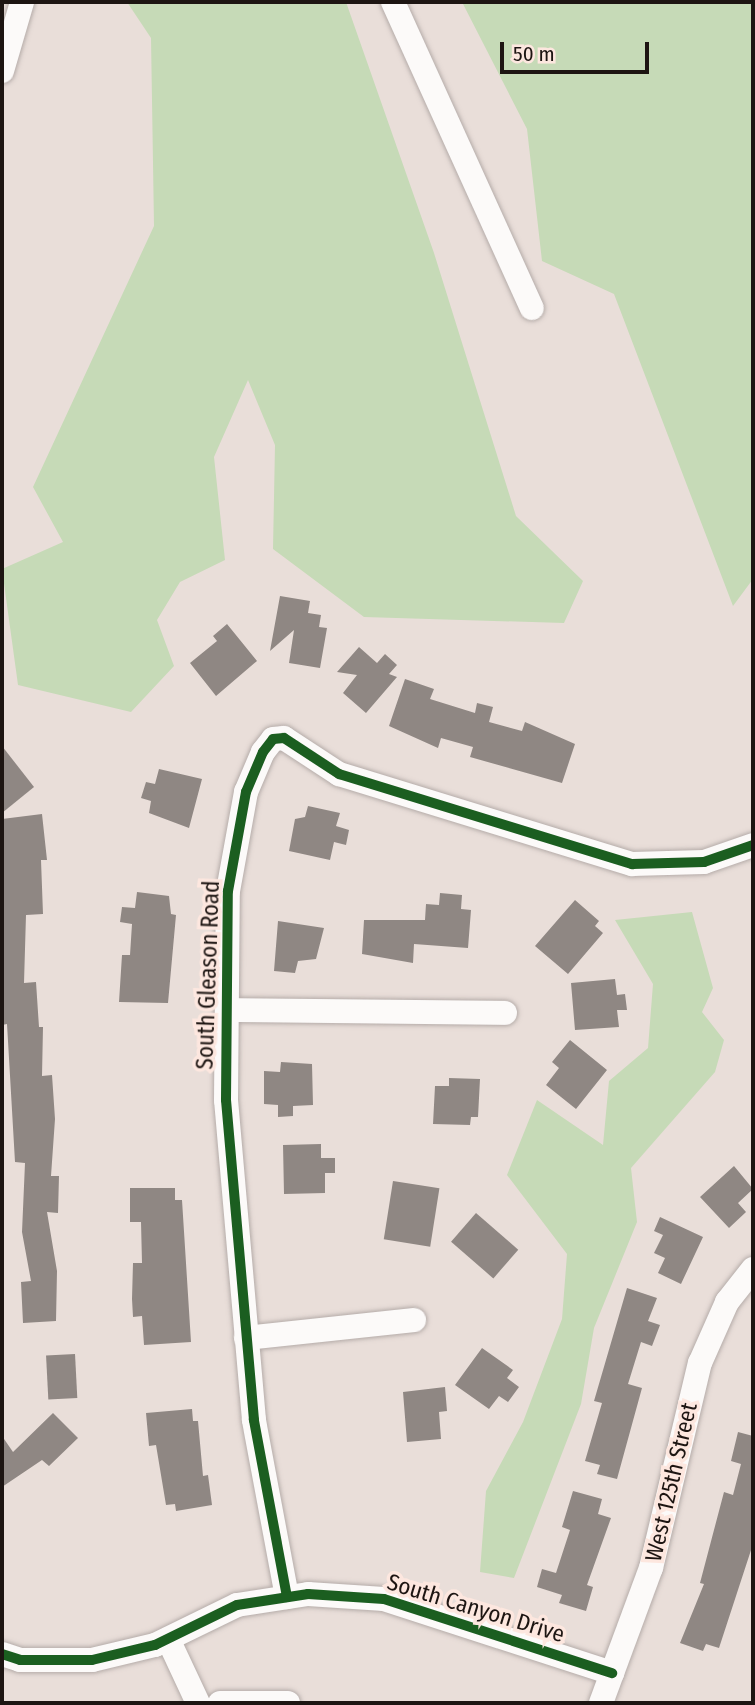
<!DOCTYPE html>
<style>
body{margin:0}
#map{position:relative;width:755px;height:1705px;overflow:hidden;background:#e9ded9;font-family:"Fira Sans Condensed",sans-serif}
div>[style]{position:absolute}
[style*='--x']{left:calc(var(--x)*1px);top:calc(var(--y)*1px);width:calc(var(--w)*1px);rotate:calc(var(--a)*1deg)}
.green>*{inset:0;background:#c6dab7}
.building>*{inset:0;background:#8f8783;transform-origin:0 0}
.roads{filter:drop-shadow(0 0 2px #b5aca9) drop-shadow(0 0 2px #b5aca9)}
.minor>*{height:24px;margin:-12px;padding:0 12px;transform-origin:12px;border-radius:12px;background:#fcfaf9}
.cycleway>*{height:10px;margin:-5px;padding:0 5px;transform-origin:5px;border-radius:5px;background:#1b5e20}
span{translate:-50% -50%;white-space:nowrap;text-align:center;line-height:1.15;-webkit-text-stroke:7px #fde7df;paint-order:stroke}
.street-label{font-size:23px;color:#1d1512}
.frame{position:absolute;inset:0;border:4px solid #1d1512;pointer-events:none}
.scale{position:absolute;left:500px;top:42px;width:149px;height:32px;box-sizing:border-box;border:4px solid #1d1512;border-top:0;padding-left:9px;font-size:21px;line-height:24px;white-space:nowrap;color:#1d1512;-webkit-text-stroke:5px #fde7df;paint-order:stroke}
</style>
<div id="map">
<div class="green">
<div style="clip-path:polygon(127px 2px,346px 2px,434px 253px,516px 516px,583px 581px,564px 623px,364px 617px,273px 549px,275px 445px,248px 380px,214px 457px,225px 560px,180px 582px,157px 620px,174px 666px,131px 712px,18px 685px,2px 569px,63px 542px,33px 487px,154px 226px,151px 38px)"></div>
<div style="clip-path:polygon(462px 2px,753px 2px,753px 579px,733px 606px,614px 294px,542px 261px,527px 129px)"></div>
<div style="clip-path:polygon(692px 912px,713px 988px,702px 1012px,724px 1040px,715px 1072px,631px 1168px,637px 1222px,594px 1328px,581px 1404px,514px 1578px,480px 1572px,486px 1491px,523px 1422px,562px 1319px,567px 1254px,507px 1175px,537px 1100px,603px 1145px,609px 1081px,648px 1048px,653px 984px,615px 920px)"></div>
</div>
<div class="building">
<div style="clip-path:polygon(280px 596px,310px 601px,308px 613px,321px 615px,319px 627px,327px 628px,320px 668px,289px 663px,294px 630px,270px 651px)"></div>
<div style="clip-path:polygon(227px 624px,257px 661px,216px 696px,190px 663px,217px 641px,213px 636px)"></div>
<div style="clip-path:polygon(359px 647px,377px 663px,385px 654px,397px 665px,389px 674px,397px 677px,366px 713px,343px 693px,357px 675px,337px 672px)"></div>
<div style="clip-path:polygon(405px 679px,434px 689px,430px 699px,475px 713px,477px 703px,493px 707px,489px 722px,522px 731px,525px 722px,575px 744px,562px 783px,470px 757px,473px 747px,441px 738px,438px 748px,389px 726px)"></div>
<div style="clip-path:polygon(2px 746px,34px 787px,2px 813px)"></div>
<div style="clip-path:polygon(159px 769px,202px 779px,189px 828px,149px 813px,151px 801px,141px 798px,146px 782px,155px 784px)"></div>
<div style="clip-path:polygon(308px 806px,340px 813px,336px 826px,349px 830px,346px 845px,334px 842px,330px 860px,289px 851px,295px 819px,305px 817px)"></div>
<div style="clip-path:polygon(42px 814px,47px 860px,41px 860px,43px 914px,26px 915px,24px 983px,36px 982px,39px 1027px,43px 1027px,42px 1076px,52px 1075px,55px 1119px,51px 1176px,59px 1176px,58px 1213px,47px 1212px,57px 1271px,56px 1321px,23px 1323px,21px 1282px,31px 1281px,22px 1232px,25px 1163px,15px 1162px,7px 1024px,2px 1025px,2px 819px)"></div>
<div style="clip-path:polygon(137px 892px,169px 896px,171px 914px,176px 915px,168px 1003px,119px 1002px,122px 955px,130px 955px,132px 924px,120px 922px,122px 907px,135px 908px)"></div>
<div style="clip-path:polygon(440px 893px,462px 895px,461px 909px,471px 910px,468px 948px,414px 944px,413px 963px,362px 954px,364px 920px,425px 920px,426px 904px,439px 905px)"></div>
<div style="clip-path:polygon(575px 900px,599px 921px,595px 926px,603px 933px,568px 974px,535px 946px)"></div>
<div style="clip-path:polygon(278px 921px,324px 928px,316px 959px,298px 961px,295px 973px,274px 971px)"></div>
<div style="clip-path:polygon(615px 979px,617px 995px,625px 994px,627px 1010px,617px 1010px,619px 1027px,575px 1030px,571px 983px)"></div>
<div style="clip-path:polygon(570px 1040px,607px 1070px,576px 1109px,546px 1085px,559px 1068px,552px 1062px)"></div>
<div style="clip-path:polygon(281px 1062px,312px 1064px,313px 1105px,293px 1106px,293px 1116px,278px 1117px,278px 1105px,264px 1104px,264px 1071px,280px 1072px)"></div>
<div style="clip-path:polygon(449px 1078px,480px 1079px,478px 1117px,471px 1117px,470px 1125px,433px 1124px,435px 1086px,449px 1086px)"></div>
<div style="clip-path:polygon(321px 1144px,321px 1158px,335px 1158px,335px 1173px,325px 1173px,325px 1193px,284px 1194px,283px 1145px)"></div>
<div style="clip-path:polygon(734px 1166px,753px 1189px,738px 1203px,746px 1212px,729px 1228px,700px 1197px)"></div>
<div style="left:393px;top:1181px;width:47px;height:59px;rotate:9deg"></div>
<div style="clip-path:polygon(130px 1188px,175px 1188px,175px 1200px,182px 1200px,191px 1342px,144px 1345px,142px 1316px,133px 1317px,132px 1299px,133px 1263px,142px 1263px,141px 1222px,130px 1222px)"></div>
<div style="left:476px;top:1213px;width:56px;height:38px;rotate:41deg"></div>
<div style="clip-path:polygon(660px 1217px,703px 1237px,681px 1284px,658px 1273px,665px 1258px,654px 1253px,663px 1235px,654px 1231px)"></div>
<div style="clip-path:polygon(627px 1288px,657px 1298px,648px 1321px,660px 1325px,652px 1346px,641px 1342px,628px 1384px,642px 1388px,617px 1479px,597px 1474px,600px 1465px,585px 1461px,602px 1403px,594px 1401px)"></div>
<div style="clip-path:polygon(482px 1348px,513px 1370px,507px 1378px,519px 1387px,508px 1402px,499px 1396px,489px 1409px,455px 1385px)"></div>
<div style="left:75px;top:1354px;width:44px;height:29px;rotate:87deg"></div>
<div style="clip-path:polygon(445px 1387px,447px 1411px,439px 1412px,441px 1439px,407px 1442px,403px 1392px)"></div>
<div style="clip-path:polygon(192px 1409px,193px 1421px,198px 1421px,203px 1476px,208px 1475px,212px 1505px,176px 1511px,175px 1504px,166px 1505px,156px 1445px,149px 1446px,146px 1413px)"></div>
<div style="clip-path:polygon(53px 1413px,78px 1438px,49px 1466px,42px 1460px,2px 1487px,2px 1436px,13px 1452px)"></div>
<div style="clip-path:polygon(738px 1432px,753px 1436px,753px 1544px,719px 1648px,706px 1644px,703px 1651px,680px 1643px,704px 1584px,700px 1583px,724px 1492px,733px 1495px,741px 1464px,731px 1461px)"></div>
<div style="clip-path:polygon(573px 1491px,602px 1499px,598px 1514px,611px 1518px,587px 1585px,593px 1587px,586px 1611px,559px 1603px,562px 1595px,537px 1587px,542px 1569px,556px 1573px,570px 1530px,562px 1527px)"></div>
</div>
<div class="roads">
<div class="minor">
<div style="--x:393;--y:2;--w:336;--a:65.6"></div>
<div style="--x:2;--y:71;--w:72;--a:-73.8"></div>
<div style="--x:227;--y:1010;--w:278;--a:0.6"></div>
<div style="--x:246;--y:1338;--w:169;--a:-6.1"></div>
<div style="--x:287;--y:1597;--w:180;--a:-100.6"></div>
<div style="--x:254;--y:1420;--w:321;--a:-95"></div>
<div style="--x:226;--y:1100;--w:209;--a:-89.5"></div>
<div style="--x:228;--y:891;--w:101;--a:-79.7"></div>
<div style="--x:246;--y:792;--w:43;--a:-67"></div>
<div style="--x:263;--y:752;--w:16;--a:-52"></div>
<div style="--x:273;--y:739;--w:11;--a:-5"></div>
<div style="--x:284;--y:738;--w:66;--a:33.2"></div>
<div style="--x:339;--y:774;--w:307;--a:17.1"></div>
<div style="--x:632;--y:864;--w:72;--a:-1.6"></div>
<div style="--x:704;--y:862;--w:52;--a:-19.1"></div>
<div style="--x:168;--y:1639;--w:71;--a:64.9"></div>
<div style="--x:2;--y:1654;--w:19;--a:18"></div>
<div style="--x:20;--y:1660;--w:72;--a:0"></div>
<div style="--x:92;--y:1660;--w:65;--a:-13.4"></div>
<div style="--x:155;--y:1645;--w:91;--a:-26"></div>
<div style="--x:237;--y:1605;--w:72;--a:-8.8"></div>
<div style="--x:308;--y:1594;--w:76;--a:3.8"></div>
<div style="--x:384;--y:1599;--w:240;--a:18"></div>
<div style="--x:220;--y:1703;--w:68;--a:0"></div>
<div style="--x:601;--y:1703;--w:144;--a:-69.7"></div>
<div style="--x:651;--y:1568;--w:211;--a:-76.6"></div>
<div style="--x:700;--y:1363;--w:67;--a:-66.1"></div>
<div style="--x:727;--y:1302;--w:42;--a:-51.8"></div>
</div>
</div>
<div class="cycleway">
<div style="--x:287;--y:1597;--w:180;--a:-100.6"></div>
<div style="--x:254;--y:1420;--w:321;--a:-95"></div>
<div style="--x:226;--y:1100;--w:209;--a:-89.5"></div>
<div style="--x:228;--y:891;--w:101;--a:-79.7"></div>
<div style="--x:246;--y:792;--w:43;--a:-67"></div>
<div style="--x:263;--y:752;--w:16;--a:-52"></div>
<div style="--x:273;--y:739;--w:11;--a:-5"></div>
<div style="--x:284;--y:738;--w:66;--a:33.2"></div>
<div style="--x:339;--y:774;--w:307;--a:17.1"></div>
<div style="--x:632;--y:864;--w:72;--a:-1.6"></div>
<div style="--x:704;--y:862;--w:52;--a:-19.1"></div>
<div style="--x:2;--y:1654;--w:19;--a:18"></div>
<div style="--x:20;--y:1660;--w:72;--a:0"></div>
<div style="--x:92;--y:1660;--w:65;--a:-13.4"></div>
<div style="--x:155;--y:1645;--w:91;--a:-26"></div>
<div style="--x:237;--y:1605;--w:72;--a:-8.8"></div>
<div style="--x:308;--y:1594;--w:76;--a:3.8"></div>
<div style="--x:384;--y:1599;--w:240;--a:18"></div>
</div>
<div class="street-label">
<span style="left:208px;top:975px;rotate:-88deg">South Gleason Road</span>
<span style="left:671px;top:1482px;rotate:-77deg">West 125th Street</span>
<span style="left:476px;top:1608px;rotate:17deg">South Canyon Drive</span>
</div>
<div class="frame"></div>
<div class="scale">50 m</div>
</div>
